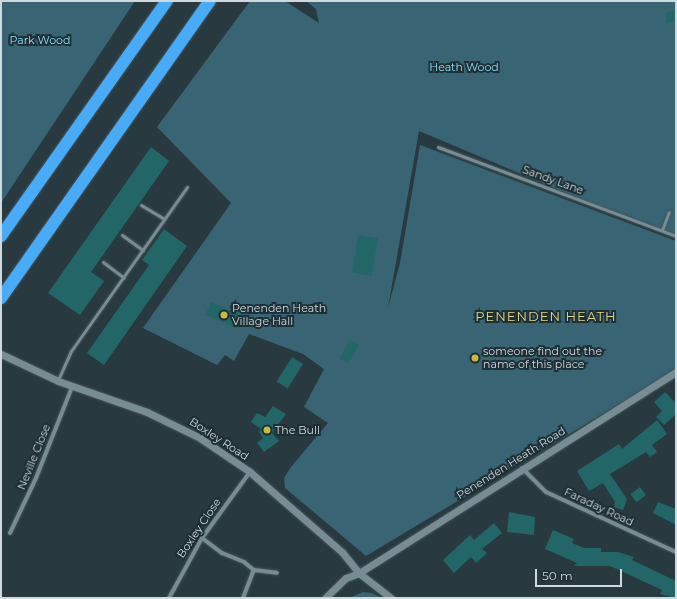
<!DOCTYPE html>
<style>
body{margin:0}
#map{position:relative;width:677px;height:599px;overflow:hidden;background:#283a40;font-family:Montserrat,sans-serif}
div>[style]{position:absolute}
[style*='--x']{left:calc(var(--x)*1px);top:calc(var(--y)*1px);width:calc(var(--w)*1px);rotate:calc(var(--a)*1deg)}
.green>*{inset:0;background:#386473}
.building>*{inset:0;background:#226667;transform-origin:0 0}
.roads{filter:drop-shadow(0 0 1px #46555a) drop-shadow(0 0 1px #46555a)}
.service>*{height:3px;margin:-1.5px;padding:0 1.5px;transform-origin:1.5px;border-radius:1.5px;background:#778c93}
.minor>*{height:4px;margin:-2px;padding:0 2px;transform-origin:2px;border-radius:2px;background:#778c93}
.tertiary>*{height:7px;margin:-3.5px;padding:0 3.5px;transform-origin:3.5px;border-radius:3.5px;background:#778c93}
.motorway>*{height:12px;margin:-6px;padding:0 6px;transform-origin:6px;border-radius:6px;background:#48abf7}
.dots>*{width:11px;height:11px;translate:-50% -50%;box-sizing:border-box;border:2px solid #1e3036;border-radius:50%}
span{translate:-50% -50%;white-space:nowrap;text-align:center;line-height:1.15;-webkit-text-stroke:4px #1e3036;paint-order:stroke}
.park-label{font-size:11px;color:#8ce0fd}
.street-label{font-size:11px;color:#d0dade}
.poi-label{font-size:11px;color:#d0dade}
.left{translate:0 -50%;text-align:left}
.quarter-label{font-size:13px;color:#e0d789;letter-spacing:1px}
.frame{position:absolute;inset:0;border:2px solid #d0dade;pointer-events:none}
.scale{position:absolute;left:535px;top:569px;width:87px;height:18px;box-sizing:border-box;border:2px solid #d0dade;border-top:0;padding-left:5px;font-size:12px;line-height:14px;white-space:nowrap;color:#d0dade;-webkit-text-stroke:3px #1e3036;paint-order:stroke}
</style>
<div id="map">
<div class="green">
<div style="clip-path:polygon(1px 1px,135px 1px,1px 203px)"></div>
<div style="clip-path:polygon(250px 1px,285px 1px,319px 23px,316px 9px,306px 1px,676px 1px,676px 239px,419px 131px,388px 308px,400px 263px,420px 145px,676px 241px,676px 370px,366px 556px,285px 488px,284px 478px,291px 467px,328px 423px,304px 407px,324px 369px,303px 354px,249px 334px,234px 361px,225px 355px,217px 365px,143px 328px,231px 203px,157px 127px)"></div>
<div style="clip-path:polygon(363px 592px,372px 593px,382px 598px,349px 598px)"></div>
</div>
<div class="building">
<div style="clip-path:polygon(676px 10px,676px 21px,667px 23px,665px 13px)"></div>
<div style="clip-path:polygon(151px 147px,169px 161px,91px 272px,104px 281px,80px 315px,48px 293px)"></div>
<div style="clip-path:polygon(164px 229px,187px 246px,104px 365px,87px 353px,149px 265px,142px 260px)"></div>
<div style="left:358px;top:235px;width:20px;height:38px;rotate:9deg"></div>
<div style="left:211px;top:302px;width:34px;height:14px;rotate:23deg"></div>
<div style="left:350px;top:340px;width:10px;height:21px;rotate:29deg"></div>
<div style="left:292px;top:357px;width:13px;height:29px;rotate:32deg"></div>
<div style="clip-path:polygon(665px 392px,676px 403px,676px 414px,664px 425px,656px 417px,662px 411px,654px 402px)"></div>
<div style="clip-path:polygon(273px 406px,286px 414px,272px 433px,279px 441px,264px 452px,257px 443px,263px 438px,259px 432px,261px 429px,251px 422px,257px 413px,265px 417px)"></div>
<div style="clip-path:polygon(657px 420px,667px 434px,652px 445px,657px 452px,650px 457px,646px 452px,610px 474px,627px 499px,623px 510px,614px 507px,615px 502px,603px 483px,589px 491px,577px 471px,619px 444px,622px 449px)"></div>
<div style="left:640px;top:487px;width:10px;height:12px;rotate:53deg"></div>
<div style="clip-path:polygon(658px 502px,676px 509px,676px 525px,653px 513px)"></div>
<div style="clip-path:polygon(509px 512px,535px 517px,534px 535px,507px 532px)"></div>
<div style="clip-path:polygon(494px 523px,502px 533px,482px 549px,487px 553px,476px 563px,471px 557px,454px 573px,443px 560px,470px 535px,474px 540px)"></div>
<div style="clip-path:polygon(553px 530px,574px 539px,572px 543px,584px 548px,601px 548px,601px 552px,618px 552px,634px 557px,632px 560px,676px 581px,676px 598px,660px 594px,662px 590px,610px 566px,574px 566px,577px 563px,545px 549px)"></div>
</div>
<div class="roads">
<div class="service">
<div style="--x:438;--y:147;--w:254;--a:20.5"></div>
<div style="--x:141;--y:205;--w:27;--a:31"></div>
<div style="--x:662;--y:230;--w:19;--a:-69"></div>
<div style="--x:122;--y:235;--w:26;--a:36"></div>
<div style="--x:103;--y:262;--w:26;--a:37"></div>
<div style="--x:58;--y:380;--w:32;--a:-66"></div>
<div style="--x:71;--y:351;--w:201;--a:-54.7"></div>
</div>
<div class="minor">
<div style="--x:522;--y:468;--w:34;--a:45"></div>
<div style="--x:546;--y:492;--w:143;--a:24.8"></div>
<div style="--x:10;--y:533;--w:61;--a:-64.7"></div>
<div style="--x:36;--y:478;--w:98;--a:-68.4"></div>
<div style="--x:202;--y:538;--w:25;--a:37"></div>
<div style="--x:222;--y:553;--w:24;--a:22"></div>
<div style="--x:244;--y:562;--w:13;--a:39"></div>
<div style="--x:254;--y:570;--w:23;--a:7"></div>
<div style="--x:169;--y:598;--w:68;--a:-61.2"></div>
<div style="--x:202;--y:538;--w:82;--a:-54"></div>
<div style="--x:243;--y:598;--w:30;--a:-69"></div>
</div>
<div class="tertiary">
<div style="--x:1;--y:354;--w:63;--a:25.3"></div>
<div style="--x:58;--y:381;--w:94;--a:19.2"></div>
<div style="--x:147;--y:412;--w:59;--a:26.1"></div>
<div style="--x:200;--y:438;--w:60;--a:34.2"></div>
<div style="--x:250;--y:472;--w:122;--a:41"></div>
<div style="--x:342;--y:552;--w:27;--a:51"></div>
<div style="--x:359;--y:573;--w:41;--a:38"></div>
<div style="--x:325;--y:598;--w:29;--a:-44"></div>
<div style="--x:346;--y:578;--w:14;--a:-21"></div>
<div style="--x:359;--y:573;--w:375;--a:-32.4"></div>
</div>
<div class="motorway">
<div style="--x:1;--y:236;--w:288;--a:-54.8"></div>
<div style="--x:1;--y:298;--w:363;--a:-54.9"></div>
</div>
</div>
<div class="dots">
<div style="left:224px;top:315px;background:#c9bb3b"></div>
<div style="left:475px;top:358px;background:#c9bb3b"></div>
<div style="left:267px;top:430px;background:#c9bb3b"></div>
</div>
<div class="park-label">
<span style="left:40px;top:40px">Park Wood</span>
<span style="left:464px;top:67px">Heath Wood</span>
</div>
<div class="street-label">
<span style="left:553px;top:180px;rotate:20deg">Sandy Lane</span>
<span style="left:219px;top:439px;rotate:33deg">Boxley Road</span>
<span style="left:34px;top:457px;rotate:-68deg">Neville Close</span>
<span style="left:511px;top:463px;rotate:-32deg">Penenden Heath Road</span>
<span style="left:599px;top:507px;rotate:25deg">Faraday Road</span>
<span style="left:199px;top:528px;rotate:-56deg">Boxley Close</span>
</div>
<div class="poi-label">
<span class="left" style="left:232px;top:315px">Penenden Heath<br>Village Hall</span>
<span class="left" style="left:483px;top:358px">someone find out the<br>name of this place</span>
<span class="left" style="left:275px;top:430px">The Bull</span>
</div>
<div class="quarter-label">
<span style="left:546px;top:316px">PENENDEN HEATH</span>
</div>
<div class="frame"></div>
<div class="scale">50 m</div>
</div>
